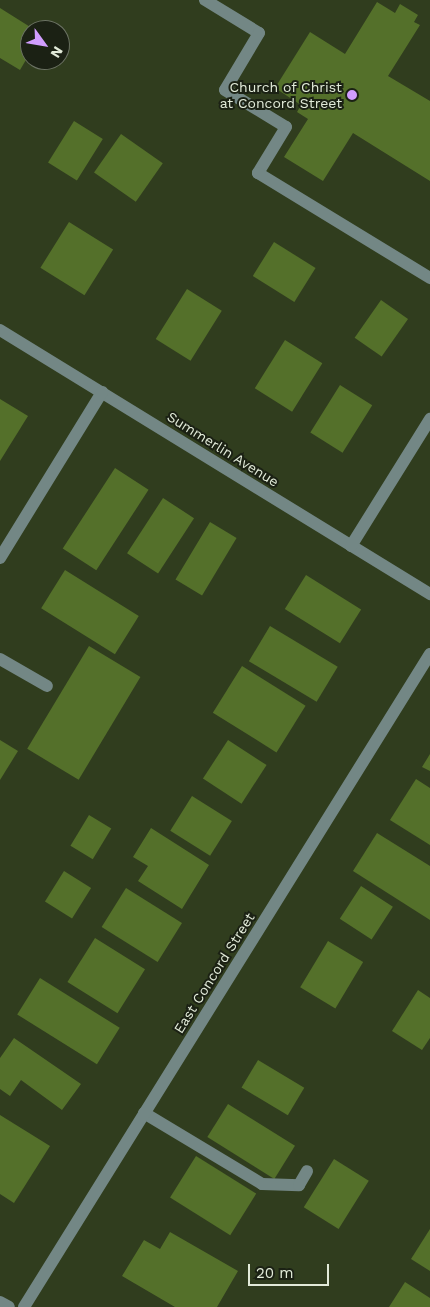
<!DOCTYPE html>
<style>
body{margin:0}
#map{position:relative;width:430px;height:1307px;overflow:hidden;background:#303d1e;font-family:"Work Sans",sans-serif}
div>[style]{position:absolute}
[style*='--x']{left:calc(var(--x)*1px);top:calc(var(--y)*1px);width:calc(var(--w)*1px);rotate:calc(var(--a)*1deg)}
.building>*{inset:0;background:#54702a;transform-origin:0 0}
.minor>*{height:12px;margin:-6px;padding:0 6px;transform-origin:6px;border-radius:6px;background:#738785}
.dots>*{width:14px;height:14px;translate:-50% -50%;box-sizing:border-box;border:2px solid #1b2114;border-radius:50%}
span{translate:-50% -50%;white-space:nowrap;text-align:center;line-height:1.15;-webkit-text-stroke:4px #1b2114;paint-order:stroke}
.poi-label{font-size:14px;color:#e2ebd9}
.right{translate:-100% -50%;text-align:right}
.street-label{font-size:14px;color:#e2ebd9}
.north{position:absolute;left:20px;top:20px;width:50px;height:50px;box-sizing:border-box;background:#1b2114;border:1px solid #6b7263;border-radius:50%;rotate:122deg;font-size:14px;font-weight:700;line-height:20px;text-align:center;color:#e2ebd9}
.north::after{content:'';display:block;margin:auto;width:18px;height:22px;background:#d19dfe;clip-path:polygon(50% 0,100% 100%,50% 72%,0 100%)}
.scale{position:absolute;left:248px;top:1264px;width:81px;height:22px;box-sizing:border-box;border:2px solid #e2ebd9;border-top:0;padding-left:6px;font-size:15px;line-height:18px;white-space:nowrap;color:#e2ebd9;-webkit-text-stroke:4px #1b2114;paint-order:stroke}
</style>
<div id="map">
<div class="building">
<div style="clip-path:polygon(377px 2px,395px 13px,400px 4px,418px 15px,414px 22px,420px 25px,388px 76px,430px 101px,430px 181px,353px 133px,323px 181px,284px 157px,308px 119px,297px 112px,301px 105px,275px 88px,310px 32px,345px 54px)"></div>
<div style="clip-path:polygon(0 8px,35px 30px,30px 30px,30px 53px,20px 70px,0 58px)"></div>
<div style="left:74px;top:121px;width:34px;height:49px;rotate:32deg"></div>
<div style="left:121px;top:134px;width:51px;height:47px;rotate:35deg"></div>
<div style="left:69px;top:222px;width:52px;height:54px;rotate:32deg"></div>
<div style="left:274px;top:242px;width:49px;height:40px;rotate:32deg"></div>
<div style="left:187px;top:289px;width:41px;height:59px;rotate:32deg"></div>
<div style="left:381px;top:300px;width:33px;height:46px;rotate:35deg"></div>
<div style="left:285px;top:340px;width:44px;height:57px;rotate:32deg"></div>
<div style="left:340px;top:385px;width:38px;height:56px;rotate:32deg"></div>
<div style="clip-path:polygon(0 399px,28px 416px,0 461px)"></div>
<div style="left:115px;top:468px;width:40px;height:96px;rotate:33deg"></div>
<div style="left:163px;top:498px;width:37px;height:66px;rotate:33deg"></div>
<div style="left:210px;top:522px;width:31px;height:67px;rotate:31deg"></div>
<div style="left:65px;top:570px;width:87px;height:45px;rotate:32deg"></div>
<div style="left:306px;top:575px;width:65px;height:40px;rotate:32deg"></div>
<div style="left:270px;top:626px;width:79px;height:41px;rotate:31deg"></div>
<div style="left:89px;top:646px;width:60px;height:120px;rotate:31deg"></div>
<div style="left:242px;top:666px;width:75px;height:55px;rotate:32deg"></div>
<div style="clip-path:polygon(0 740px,18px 751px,0 780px)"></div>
<div style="left:228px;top:740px;width:46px;height:46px;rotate:33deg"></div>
<div style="clip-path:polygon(430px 754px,430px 771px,422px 767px)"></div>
<div style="clip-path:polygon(416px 779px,430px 788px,430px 845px,390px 820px)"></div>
<div style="left:192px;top:796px;width:47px;height:41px;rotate:32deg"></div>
<div style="left:89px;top:815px;width:26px;height:36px;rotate:31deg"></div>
<div style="clip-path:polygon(151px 828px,209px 865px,182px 909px,138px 881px,148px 866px,133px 857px)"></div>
<div style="clip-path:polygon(377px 833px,430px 866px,430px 920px,353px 871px)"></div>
<div style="left:64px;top:871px;width:32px;height:36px;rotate:32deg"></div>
<div style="left:361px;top:886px;width:38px;height:39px;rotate:33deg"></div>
<div style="left:126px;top:888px;width:66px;height:46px;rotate:32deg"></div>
<div style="left:95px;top:938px;width:59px;height:52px;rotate:32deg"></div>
<div style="left:328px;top:941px;width:41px;height:54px;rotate:31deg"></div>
<div style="left:40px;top:978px;width:94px;height:43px;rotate:32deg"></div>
<div style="clip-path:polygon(418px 990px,430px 998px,430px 1038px,422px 1050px,392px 1031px)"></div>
<div style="clip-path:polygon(14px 1038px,81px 1084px,62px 1110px,21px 1080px,10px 1096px,0 1089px,0 1058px)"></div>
<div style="left:258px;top:1060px;width:54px;height:32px;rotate:31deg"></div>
<div style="left:228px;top:1104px;width:79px;height:39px;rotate:32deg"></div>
<div style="clip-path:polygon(0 1115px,50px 1146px,14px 1203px,0 1194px)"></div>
<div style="left:196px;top:1156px;width:71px;height:49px;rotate:32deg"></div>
<div style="left:334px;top:1159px;width:41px;height:57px;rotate:32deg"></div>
<div style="clip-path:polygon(430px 1229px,430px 1271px,411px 1259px)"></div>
<div style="clip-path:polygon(170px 1232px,238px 1271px,217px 1307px,175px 1307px,122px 1276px,144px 1240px,160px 1249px)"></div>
<div style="clip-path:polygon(405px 1282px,430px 1298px,430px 1307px,389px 1307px)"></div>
</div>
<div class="minor">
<div style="--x:205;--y:0;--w:63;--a:31.4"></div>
<div style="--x:259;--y:33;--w:66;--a:120.8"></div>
<div style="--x:225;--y:90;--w:71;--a:31.2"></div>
<div style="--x:286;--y:127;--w:54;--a:121.3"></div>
<div style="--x:258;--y:173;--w:202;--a:31.4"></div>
<div style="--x:0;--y:330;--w:505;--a:31.55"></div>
<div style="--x:351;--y:546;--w:150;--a:-58.1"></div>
<div style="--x:0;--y:558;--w:195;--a:-58.4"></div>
<div style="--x:0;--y:659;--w:54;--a:29.9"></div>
<div style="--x:144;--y:1113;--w:138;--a:31"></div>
<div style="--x:262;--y:1184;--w:37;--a:2"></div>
<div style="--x:299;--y:1185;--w:16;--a:-60"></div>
<div style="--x:0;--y:1302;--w:10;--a:29"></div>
<div style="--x:24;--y:1307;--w:769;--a:-58.13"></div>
</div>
<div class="dots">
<div style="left:352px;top:95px;background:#d19dfe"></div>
</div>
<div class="poi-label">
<span class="right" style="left:342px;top:95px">Church of Christ<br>at Concord Street</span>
</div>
<div class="street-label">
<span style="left:223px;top:449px;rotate:32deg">Summerlin Avenue</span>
<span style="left:214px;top:973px;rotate:-58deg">East Concord Street</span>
</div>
<div class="north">N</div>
<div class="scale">20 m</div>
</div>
